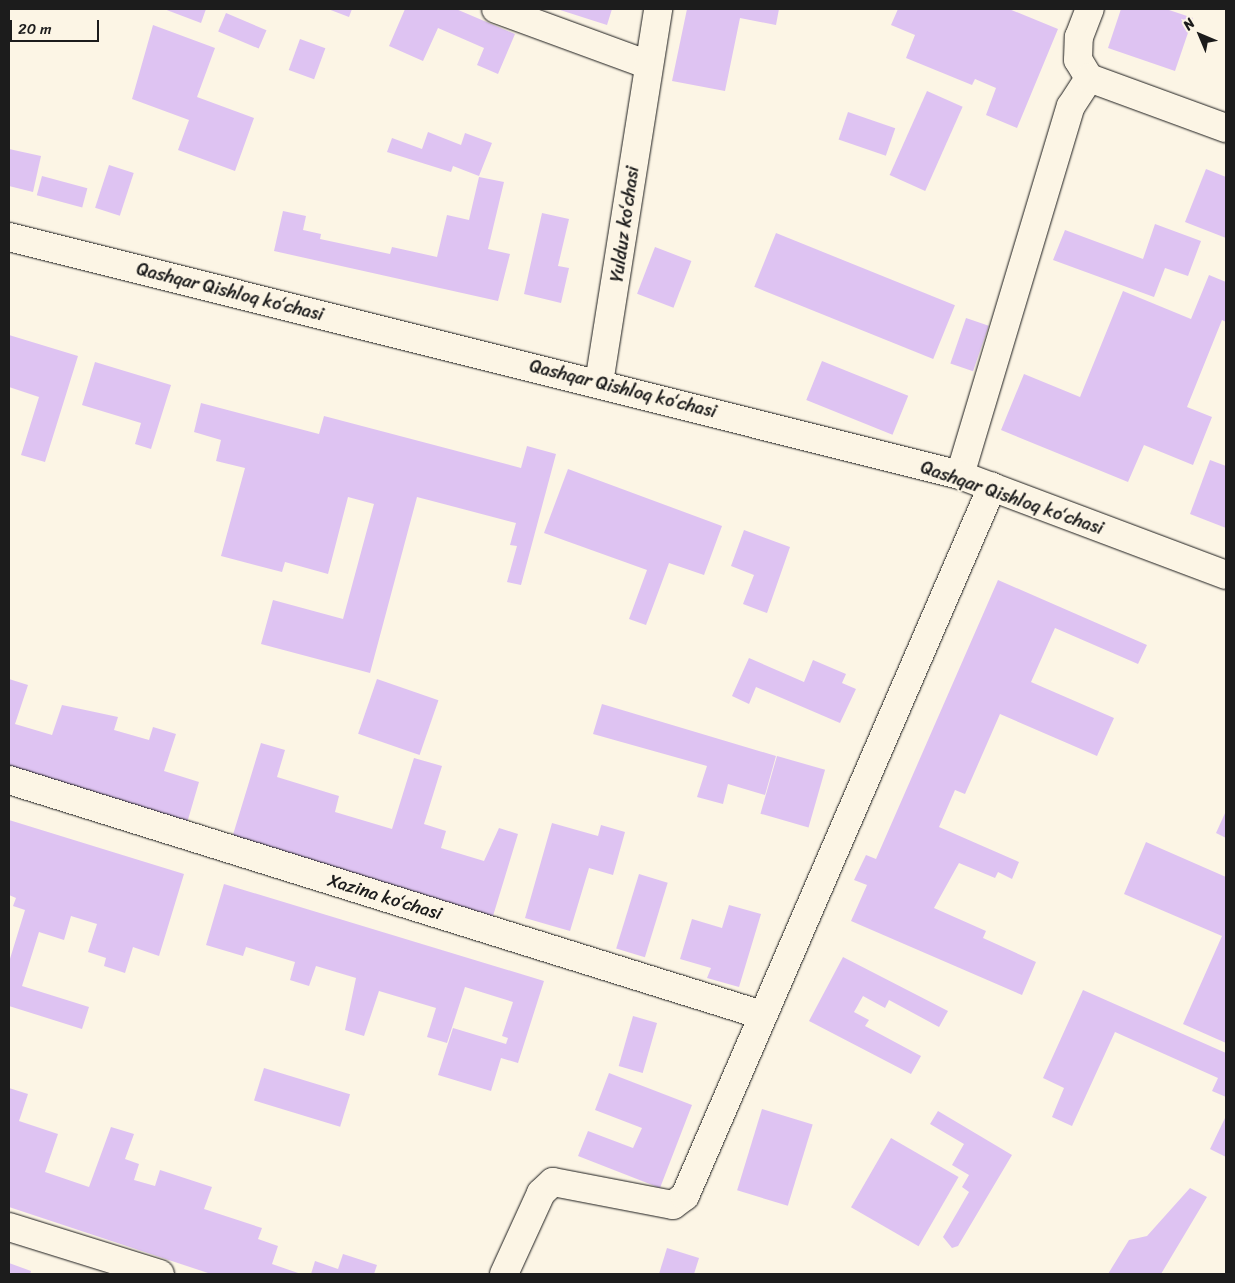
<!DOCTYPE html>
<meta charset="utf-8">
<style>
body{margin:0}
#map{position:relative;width:1235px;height:1283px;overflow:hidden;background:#fcf5e5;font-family:Sriracha,sans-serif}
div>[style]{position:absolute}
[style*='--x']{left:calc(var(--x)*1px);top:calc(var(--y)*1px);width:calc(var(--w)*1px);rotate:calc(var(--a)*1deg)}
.building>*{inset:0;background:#dec3f2;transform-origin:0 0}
.roads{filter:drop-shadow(0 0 1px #1c1c1c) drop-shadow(0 0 1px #1c1c1c)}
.minor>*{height:28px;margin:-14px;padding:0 14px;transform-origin:14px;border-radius:14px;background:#fcf5e5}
.secondary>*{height:28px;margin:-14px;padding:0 14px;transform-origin:14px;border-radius:14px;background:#fcf5e5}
span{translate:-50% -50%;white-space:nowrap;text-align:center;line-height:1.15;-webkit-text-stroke:4px #fcf5e5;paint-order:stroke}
.street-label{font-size:18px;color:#1c1c1c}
.frame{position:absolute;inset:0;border:10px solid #1c1c1c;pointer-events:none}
.north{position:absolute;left:1175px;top:10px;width:50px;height:50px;-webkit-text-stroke:4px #fcf5e5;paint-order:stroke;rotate:315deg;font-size:14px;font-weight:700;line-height:20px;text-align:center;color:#1c1c1c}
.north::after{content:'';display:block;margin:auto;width:18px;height:22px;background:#1c1c1c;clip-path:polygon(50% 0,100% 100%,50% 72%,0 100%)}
.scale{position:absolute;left:10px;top:20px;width:89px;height:22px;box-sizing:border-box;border:2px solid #1c1c1c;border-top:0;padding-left:6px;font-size:15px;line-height:18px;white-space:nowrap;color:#1c1c1c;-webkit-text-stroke:4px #fcf5e5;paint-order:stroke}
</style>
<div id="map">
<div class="building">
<div style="clip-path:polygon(164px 9px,206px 9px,201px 23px)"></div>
<div style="clip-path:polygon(328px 9px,352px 9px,349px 17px)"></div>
<div style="clip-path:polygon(405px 9px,456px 9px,515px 34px,498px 74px,477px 65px,484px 48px,438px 28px,423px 61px,389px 46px)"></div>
<div style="clip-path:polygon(557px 9px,612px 9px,607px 25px)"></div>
<div style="clip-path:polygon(687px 9px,779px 9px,776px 25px,740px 18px,725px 91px,672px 81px)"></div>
<div style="clip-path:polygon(898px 9px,1009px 9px,1058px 29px,1017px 128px,986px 115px,996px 88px,975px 79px,972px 85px,906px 58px,915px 35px,891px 25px)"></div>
<div style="clip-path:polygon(1121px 9px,1166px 9px,1193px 18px,1175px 71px,1108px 48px)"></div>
<div style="left:226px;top:13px;width:44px;height:20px;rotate:23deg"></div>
<div style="clip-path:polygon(153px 25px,215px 48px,197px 97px,254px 118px,235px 171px,178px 150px,189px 120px,132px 99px)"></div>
<div style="left:300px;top:39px;width:27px;height:33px;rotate:20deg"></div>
<div style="left:927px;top:91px;width:39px;height:92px;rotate:24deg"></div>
<div style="left:848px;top:112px;width:50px;height:29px;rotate:19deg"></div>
<div style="clip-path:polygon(428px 132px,461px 145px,465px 133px,492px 143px,479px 176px,453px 166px,451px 172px,387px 152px,392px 138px,422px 149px)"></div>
<div style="clip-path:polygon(9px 149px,41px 156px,33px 192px,9px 186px)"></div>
<div style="left:109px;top:165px;width:26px;height:45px;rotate:18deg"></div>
<div style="clip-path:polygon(1206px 169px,1226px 177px,1226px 238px,1185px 222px)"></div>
<div style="left:42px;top:176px;width:47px;height:20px;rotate:15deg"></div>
<div style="clip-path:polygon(479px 177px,504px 182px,488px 249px,510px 254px,498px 301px,274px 251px,283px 211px,306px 216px,303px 230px,321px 234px,320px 239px,390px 254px,392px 247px,437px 257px,447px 215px,469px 220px)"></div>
<div style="clip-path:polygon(542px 213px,569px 219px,558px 266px,569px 268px,561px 303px,524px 294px)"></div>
<div style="clip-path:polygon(1155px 224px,1201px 241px,1188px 276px,1165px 268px,1154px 297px,1053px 260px,1065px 230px,1143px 259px)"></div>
<div style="left:776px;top:233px;width:193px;height:58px;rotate:22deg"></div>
<div style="left:655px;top:247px;width:39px;height:50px;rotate:21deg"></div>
<div style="clip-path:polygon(1209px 275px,1226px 282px,1226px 322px,1222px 320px,1187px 407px,1212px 417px,1193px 465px,1144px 445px,1128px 482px,1001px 430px,1024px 374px,1080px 397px,1123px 291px,1191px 319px)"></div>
<div style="left:966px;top:318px;width:24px;height:48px;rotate:19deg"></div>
<div style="clip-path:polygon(9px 335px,78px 356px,45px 462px,21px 455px,39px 397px,9px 387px)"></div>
<div style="left:822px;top:361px;width:93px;height:42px;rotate:22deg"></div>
<div style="clip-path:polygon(95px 362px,171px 385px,151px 449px,135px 444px,141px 423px,82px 405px)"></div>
<div style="clip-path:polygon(201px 403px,319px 434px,324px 416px,521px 468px,527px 446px,556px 454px,521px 585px,507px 582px,517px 546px,510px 545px,516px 523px,417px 497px,370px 673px,261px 644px,273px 600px,343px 619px,374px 504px,348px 497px,328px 574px,285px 562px,282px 572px,221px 556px,245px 468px,216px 461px,221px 440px,194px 432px)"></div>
<div style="clip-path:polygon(1210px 460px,1226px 466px,1226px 528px,1190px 514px)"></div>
<div style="clip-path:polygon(568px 469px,722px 526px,704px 575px,669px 563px,646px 625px,629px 619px,647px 570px,544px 533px)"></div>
<div style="clip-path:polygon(744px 530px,790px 547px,767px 613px,743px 604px,754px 575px,731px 566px)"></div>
<div style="clip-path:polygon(998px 580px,1147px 645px,1138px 664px,1055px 628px,1031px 682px,1114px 718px,1097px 756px,1000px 714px,965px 794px,955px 790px,939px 827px,1019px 862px,1012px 879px,998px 872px,995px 878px,959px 863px,934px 908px,986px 931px,983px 938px,1036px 962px,1022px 995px,851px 921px,867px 885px,854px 880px,866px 855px,876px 859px)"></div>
<div style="clip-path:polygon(749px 658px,804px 682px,813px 660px,846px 674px,842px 683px,856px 689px,840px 723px,756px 687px,749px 704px,732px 696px)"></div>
<div style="clip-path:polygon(9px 679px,28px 685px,15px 724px,52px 735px,62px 705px,118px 717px,114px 730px,149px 740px,153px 727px,176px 734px,164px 771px,199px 782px,187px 823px,9px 767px)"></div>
<div style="left:377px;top:679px;width:65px;height:58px;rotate:19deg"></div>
<div style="clip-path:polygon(602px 704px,776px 756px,765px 795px,728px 784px,723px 804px,697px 797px,707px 766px,593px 734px)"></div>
<div style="clip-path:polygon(261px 743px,285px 750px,277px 777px,339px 796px,335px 812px,392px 829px,414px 758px,442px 766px,424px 824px,446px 831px,441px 848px,484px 861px,499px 828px,518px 834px,493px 916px,232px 838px)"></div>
<div style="left:777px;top:756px;width:50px;height:60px;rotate:16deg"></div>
<div style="clip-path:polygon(1226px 811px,1226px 838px,1216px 833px)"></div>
<div style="clip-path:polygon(9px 820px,184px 874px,159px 956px,133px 947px,125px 973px,104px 966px,106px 958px,88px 952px,97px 924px,71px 916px,64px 940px,39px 932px,22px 986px,89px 1007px,82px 1029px,9px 1006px,9px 962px,25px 910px,13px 906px,16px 898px,9px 895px)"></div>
<div style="clip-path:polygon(552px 823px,598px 836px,601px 825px,625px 832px,613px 875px,589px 868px,570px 931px,525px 918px)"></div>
<div style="clip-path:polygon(1146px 842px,1226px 877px,1226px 1043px,1183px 1024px,1222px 936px,1124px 894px)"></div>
<div style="left:639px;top:874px;width:30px;height:78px;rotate:17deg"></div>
<div style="clip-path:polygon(224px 884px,544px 981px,518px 1063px,501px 1058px,491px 1091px,438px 1075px,453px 1028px,506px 1044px,508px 1038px,502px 1036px,513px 1002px,465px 987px,447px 1043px,427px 1037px,436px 1008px,379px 991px,364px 1036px,345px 1030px,356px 978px,316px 966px,309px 986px,290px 980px,295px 962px,246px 947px,243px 956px,206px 945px)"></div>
<div style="clip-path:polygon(729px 905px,761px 914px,739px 987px,707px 978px,711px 968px,680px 959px,692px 919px,722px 928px)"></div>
<div style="clip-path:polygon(843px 957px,948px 1011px,939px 1027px,889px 1000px,885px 1008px,863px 996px,854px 1012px,869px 1020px,865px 1026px,921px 1056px,911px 1074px,809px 1021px)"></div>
<div style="clip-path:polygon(1083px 990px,1226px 1053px,1226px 1097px,1212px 1091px,1218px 1078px,1115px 1032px,1072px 1126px,1052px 1117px,1064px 1088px,1043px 1078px)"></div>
<div style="left:633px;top:1016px;width:25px;height:52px;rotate:16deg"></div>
<div style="left:264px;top:1068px;width:90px;height:34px;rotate:17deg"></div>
<div style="clip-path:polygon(609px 1073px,692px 1105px,660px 1188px,578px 1156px,588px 1131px,633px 1148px,642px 1128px,595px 1110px)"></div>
<div style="clip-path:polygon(9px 1088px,28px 1094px,19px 1121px,58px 1134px,45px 1172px,89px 1187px,111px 1127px,134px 1134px,125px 1159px,139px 1164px,134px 1180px,155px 1186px,160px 1170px,212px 1187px,204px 1209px,262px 1228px,258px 1239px,278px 1246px,272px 1264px,301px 1274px,211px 1274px,9px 1207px)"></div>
<div style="left:762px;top:1109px;width:53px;height:85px;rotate:17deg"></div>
<div style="clip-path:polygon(938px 1111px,1012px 1155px,958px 1246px,952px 1248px,943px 1237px,969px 1192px,962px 1187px,969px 1175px,952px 1165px,964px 1144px,930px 1124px)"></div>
<div style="clip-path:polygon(1226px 1116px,1226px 1157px,1210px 1149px)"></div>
<div style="left:891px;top:1138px;width:78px;height:80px;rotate:30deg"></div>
<div style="clip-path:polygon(1190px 1188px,1207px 1197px,1161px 1274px,1108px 1274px,1129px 1240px,1147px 1236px)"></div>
<div style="clip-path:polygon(667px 1248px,699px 1258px,694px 1274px,659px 1274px)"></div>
<div style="clip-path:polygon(343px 1254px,377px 1265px,374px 1274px,311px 1274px,315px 1261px,338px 1269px)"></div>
<div style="clip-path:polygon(9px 1263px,31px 1271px,30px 1274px,9px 1274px)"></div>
</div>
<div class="roads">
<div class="minor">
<div style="--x:496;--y:9;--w:160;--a:20.1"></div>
<div style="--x:1089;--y:78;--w:21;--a:-121"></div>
<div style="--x:1078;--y:60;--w:23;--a:-88"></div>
<div style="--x:1079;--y:37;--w:30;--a:-69"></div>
<div style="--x:599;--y:383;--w:379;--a:-81"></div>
<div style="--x:960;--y:475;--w:385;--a:-73.3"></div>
<div style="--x:1071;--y:106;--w:33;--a:-57"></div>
<div style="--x:1089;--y:78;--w:146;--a:20.1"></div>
<div style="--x:9;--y:780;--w:789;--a:17.33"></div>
<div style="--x:9;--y:1227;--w:158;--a:17.3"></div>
<div style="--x:504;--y:1274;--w:89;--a:-65.4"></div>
<div style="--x:541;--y:1193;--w:16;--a:-43"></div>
<div style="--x:553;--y:1182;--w:122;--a:10.9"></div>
<div style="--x:673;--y:1205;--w:15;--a:-37"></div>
<div style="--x:685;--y:1196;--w:773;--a:-66.59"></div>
</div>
<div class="secondary">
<div style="--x:9;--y:237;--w:980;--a:14.05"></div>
<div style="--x:960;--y:475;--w:284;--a:20.6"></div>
</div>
</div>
<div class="street-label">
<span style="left:625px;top:224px;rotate:-82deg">Yulduz koʻchasi</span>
<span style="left:230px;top:292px;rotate:14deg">Qashqar Qishloq koʻchasi</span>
<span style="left:623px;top:389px;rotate:14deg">Qashqar Qishloq koʻchasi</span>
<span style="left:1012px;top:498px;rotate:19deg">Qashqar Qishloq koʻchasi</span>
<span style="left:385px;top:897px;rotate:17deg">Xazina koʻchasi</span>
</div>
<div class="frame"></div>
<div class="north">N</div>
<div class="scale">20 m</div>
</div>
